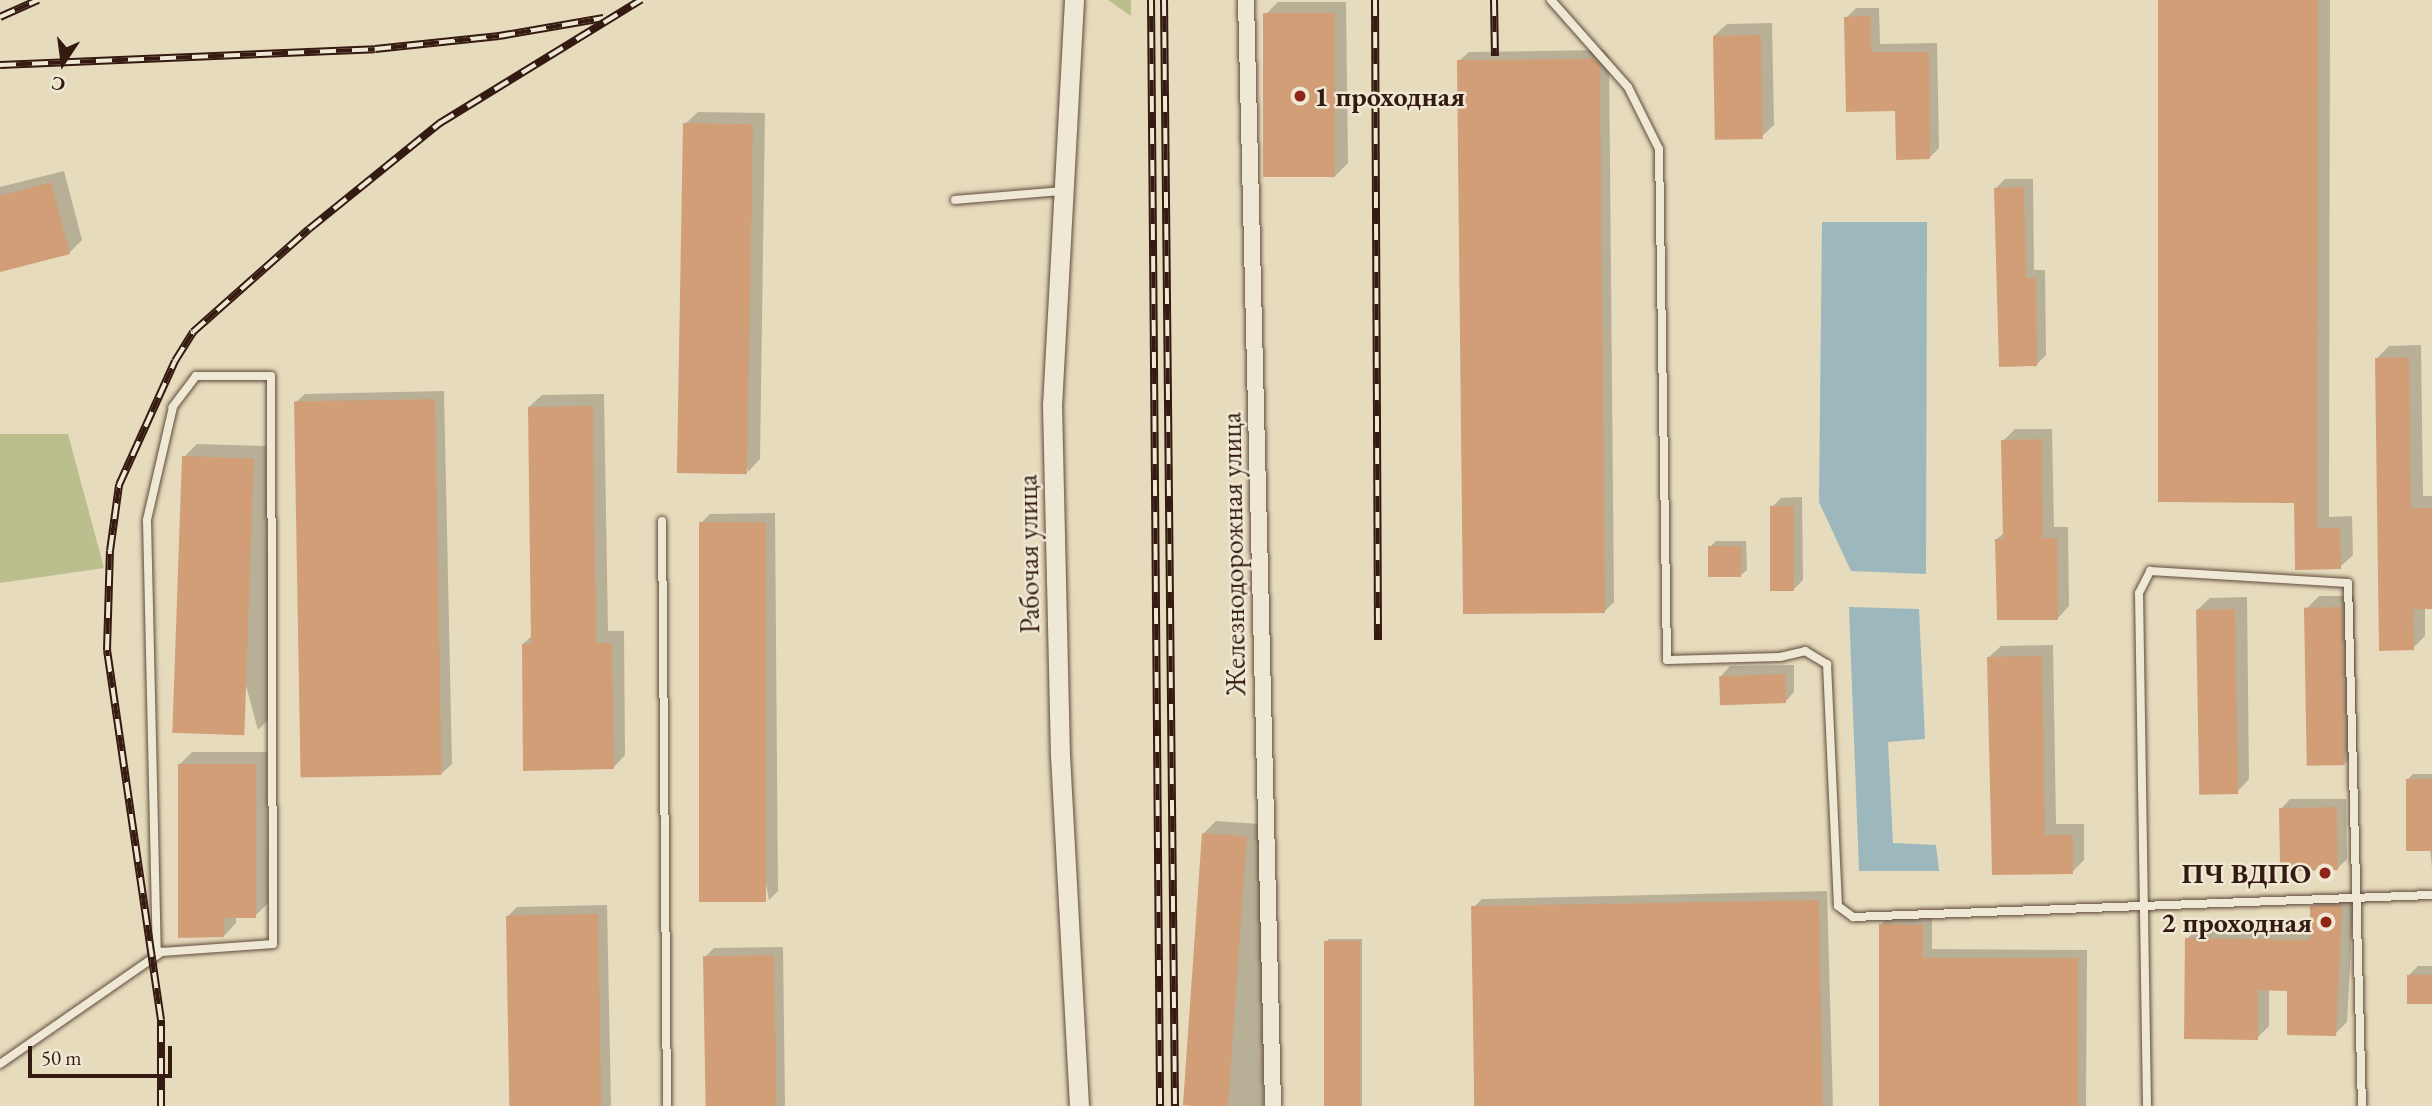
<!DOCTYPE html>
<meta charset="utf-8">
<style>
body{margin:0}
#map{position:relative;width:2432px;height:1106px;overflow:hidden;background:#e6dbbd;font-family:"EB Garamond",serif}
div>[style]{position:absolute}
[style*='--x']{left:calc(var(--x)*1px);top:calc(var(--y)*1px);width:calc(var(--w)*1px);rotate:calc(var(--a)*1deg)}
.green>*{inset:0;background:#bbbe8d}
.water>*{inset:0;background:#9cb8bd}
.shadow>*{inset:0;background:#0003;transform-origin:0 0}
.building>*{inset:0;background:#d19e78;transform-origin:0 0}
.roads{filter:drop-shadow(0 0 2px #604a3b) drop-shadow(0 0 2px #604a3b)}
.service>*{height:8px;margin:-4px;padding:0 4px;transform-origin:4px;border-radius:4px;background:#efe8d4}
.minor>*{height:16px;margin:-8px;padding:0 8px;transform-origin:8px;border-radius:8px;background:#efe8d4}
.tertiary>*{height:19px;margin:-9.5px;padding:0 9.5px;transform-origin:9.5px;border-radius:9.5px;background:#efe8d4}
.rail>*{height:8px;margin-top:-4px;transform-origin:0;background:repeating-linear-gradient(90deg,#efe8d4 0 16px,#341a10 0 32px);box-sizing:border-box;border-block:2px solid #341a10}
.dots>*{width:19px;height:19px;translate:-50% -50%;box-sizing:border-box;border:4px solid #efe8d4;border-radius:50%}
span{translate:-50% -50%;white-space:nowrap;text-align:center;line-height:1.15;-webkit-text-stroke:5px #efe8d4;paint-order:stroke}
.poi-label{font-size:28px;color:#341a10;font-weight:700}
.left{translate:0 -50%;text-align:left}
.right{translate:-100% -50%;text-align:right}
.street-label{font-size:28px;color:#341a10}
.north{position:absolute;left:28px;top:28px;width:70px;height:70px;-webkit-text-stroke:5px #efe8d4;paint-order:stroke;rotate:193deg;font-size:19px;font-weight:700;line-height:28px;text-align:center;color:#341a10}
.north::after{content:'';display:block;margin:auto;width:24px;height:32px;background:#341a10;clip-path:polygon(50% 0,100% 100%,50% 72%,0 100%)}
.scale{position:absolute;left:28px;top:1046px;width:144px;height:32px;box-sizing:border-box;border:4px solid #341a10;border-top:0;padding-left:9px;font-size:21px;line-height:24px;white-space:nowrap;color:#341a10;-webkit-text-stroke:5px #efe8d4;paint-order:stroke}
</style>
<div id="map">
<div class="green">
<div style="clip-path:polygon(1108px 0,1131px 0,1131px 16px)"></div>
<div style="clip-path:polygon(0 434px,68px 434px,104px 568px,0 583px)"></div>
</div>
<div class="water">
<div style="clip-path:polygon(1822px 222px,1927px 222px,1926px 574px,1851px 571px,1819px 502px)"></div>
<div style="clip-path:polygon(1849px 607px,1919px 609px,1925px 739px,1888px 742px,1893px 843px,1936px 845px,1939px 871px,1859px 871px)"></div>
</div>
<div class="shadow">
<div style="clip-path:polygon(2160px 0,2330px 0,2329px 517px,2352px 516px,2353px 555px,2340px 567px,2296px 501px)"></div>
<div style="clip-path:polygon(1278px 2px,1346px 2px,1348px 163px,1335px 176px,1265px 15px)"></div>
<div style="clip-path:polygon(1856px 8px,1879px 8px,1880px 44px,1937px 43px,1939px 148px,1930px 157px,1897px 110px,1846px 18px)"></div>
<div style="clip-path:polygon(1772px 23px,1774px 125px,1761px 137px,1714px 36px,1727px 24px)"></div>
<div style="clip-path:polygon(1604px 50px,1609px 56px,1614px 602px,1605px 611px,1459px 61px,1469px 52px)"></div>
<div style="clip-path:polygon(698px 112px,765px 113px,760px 459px,748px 472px,685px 124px)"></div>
<div style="clip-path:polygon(64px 171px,82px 240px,69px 253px,0 271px,0 187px)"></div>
<div style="clip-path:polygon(2005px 179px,2033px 179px,2034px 270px,2045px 270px,2046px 355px,2037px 364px,1996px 188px)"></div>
<div style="clip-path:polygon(2421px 345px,2423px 496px,2432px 496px,2432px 607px,2425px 607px,2425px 636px,2413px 648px,2377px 358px,2389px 346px)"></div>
<div style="clip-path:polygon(444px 391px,452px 764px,442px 773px,295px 403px,305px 394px)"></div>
<div style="clip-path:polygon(604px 394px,608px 631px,624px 631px,625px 755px,613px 768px,523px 644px,533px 635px,529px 407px,542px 395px)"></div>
<div style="clip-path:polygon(2015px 429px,2052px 429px,2054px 527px,2068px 527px,2069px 606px,2058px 618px,1997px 539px,2005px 532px,2003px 441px)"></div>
<div style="clip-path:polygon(197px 444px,266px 446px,270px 718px,258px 730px,184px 457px)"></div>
<div style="clip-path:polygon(1802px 497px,1803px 580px,1794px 589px,1772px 507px,1781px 498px)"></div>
<div style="clip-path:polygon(775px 513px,778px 891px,769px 900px,701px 523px,710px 514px)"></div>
<div style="clip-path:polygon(1716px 541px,1746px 541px,1747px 570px,1741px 575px,1710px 547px)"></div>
<div style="clip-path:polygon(2319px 596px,2354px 596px,2357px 751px,2345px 763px,2306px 609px)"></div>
<div style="clip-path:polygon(2247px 597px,2249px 779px,2237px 792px,2197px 610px,2210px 598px)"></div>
<div style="clip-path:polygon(2053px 645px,2056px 824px,2084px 824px,2084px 860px,2072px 872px,1994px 873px,1989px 657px,2001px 646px)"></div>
<div style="clip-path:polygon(1794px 665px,1794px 692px,1785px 702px,1721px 676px,1730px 666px)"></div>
<div style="clip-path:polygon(192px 752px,267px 752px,268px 903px,255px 916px,236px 916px,236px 923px,224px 936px,180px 764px)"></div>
<div style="clip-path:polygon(2413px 774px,2432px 774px,2432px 868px,2430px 849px,2407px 780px)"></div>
<div style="clip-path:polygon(2290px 799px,2346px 799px,2347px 859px,2337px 869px,2281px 809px)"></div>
<div style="clip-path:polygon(1216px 821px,1259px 824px,1264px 1106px,1209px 1106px,1204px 833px)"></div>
<div style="clip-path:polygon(1827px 891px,1833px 1106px,1474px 1106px,1473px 908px,1482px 899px)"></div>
<div style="clip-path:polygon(2354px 894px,2347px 1022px,2335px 1034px,2289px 989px,2269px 989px,2269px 1026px,2257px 1038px,2187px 939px,2199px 927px,2312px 928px,2312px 907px,2324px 895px)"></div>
<div style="clip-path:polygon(607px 905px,611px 1106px,512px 1106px,508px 916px,517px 907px)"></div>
<div style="clip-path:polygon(1890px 915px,1932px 916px,1932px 949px,2087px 950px,2086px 1106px,1881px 1106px,1881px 925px)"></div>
<div style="left:1328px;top:939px;width:34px;height:167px"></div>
<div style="clip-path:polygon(783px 947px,785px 1106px,707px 1106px,705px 957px,714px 948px)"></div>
<div style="clip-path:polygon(2418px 966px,2432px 966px,2432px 1002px,2408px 976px)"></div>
</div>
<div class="building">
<div style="clip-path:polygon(2158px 0,2318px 0,2317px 528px,2340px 528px,2341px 569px,2295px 570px,2294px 503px,2158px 502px)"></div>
<div style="left:1335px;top:13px;width:164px;height:72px;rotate:90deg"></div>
<div style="clip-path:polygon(1871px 16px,1871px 52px,1929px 52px,1930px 159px,1896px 160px,1895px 111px,1846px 112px,1844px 17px)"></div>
<div style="left:1761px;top:35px;width:104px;height:48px;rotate:89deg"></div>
<div style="clip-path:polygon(1594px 59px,1600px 65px,1605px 613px,1463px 614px,1457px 60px)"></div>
<div style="left:683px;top:123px;width:70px;height:350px;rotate:1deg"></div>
<div style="clip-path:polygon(51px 182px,70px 254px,0 272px,0 196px)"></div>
<div style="clip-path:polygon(2024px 187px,2026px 278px,2036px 278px,2037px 366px,1999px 367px,1994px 188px)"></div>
<div style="clip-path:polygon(2409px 357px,2411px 508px,2432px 508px,2432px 609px,2413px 609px,2414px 650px,2379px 651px,2375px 358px)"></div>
<div style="left:435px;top:399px;width:376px;height:141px;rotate:89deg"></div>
<div style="clip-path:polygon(593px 406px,596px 643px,612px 643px,614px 769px,523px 771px,522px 644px,531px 644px,528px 407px)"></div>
<div style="clip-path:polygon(2042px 439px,2043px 538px,2057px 538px,2058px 620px,1997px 620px,1995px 539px,2003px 539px,2001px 440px)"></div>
<div style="left:182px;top:456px;width:72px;height:277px;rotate:2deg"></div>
<div style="left:1770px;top:506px;width:24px;height:85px"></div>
<div style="left:699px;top:522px;width:67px;height:380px"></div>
<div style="left:1741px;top:546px;width:31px;height:33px;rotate:90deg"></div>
<div style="left:2342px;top:607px;width:158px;height:38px;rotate:89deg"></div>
<div style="left:2235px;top:609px;width:185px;height:39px;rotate:89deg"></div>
<div style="clip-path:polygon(2042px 656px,2045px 835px,2073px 835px,2073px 874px,1992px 875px,1987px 657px)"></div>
<div style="left:1785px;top:674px;width:29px;height:66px;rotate:88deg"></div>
<div style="clip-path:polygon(178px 764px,256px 764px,256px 918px,224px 918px,224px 937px,178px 938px)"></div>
<div style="left:2432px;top:779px;width:72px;height:26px;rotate:90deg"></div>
<div style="left:2337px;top:807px;width:63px;height:58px;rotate:89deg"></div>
<div style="left:1202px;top:833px;width:45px;height:273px;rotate:4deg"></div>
<div style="left:1819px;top:900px;width:206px;height:348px;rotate:89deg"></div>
<div style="clip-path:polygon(2342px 905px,2336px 1036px,2287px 1035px,2287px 991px,2258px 990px,2258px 1040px,2184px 1039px,2185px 938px,2310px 940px,2310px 906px)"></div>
<div style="left:598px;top:914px;width:192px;height:92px;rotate:89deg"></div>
<div style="clip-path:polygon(1879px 924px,1923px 925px,1923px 958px,2078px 958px,2078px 1106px,1879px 1106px)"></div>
<div style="left:1324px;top:941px;width:36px;height:165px"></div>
<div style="left:774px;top:955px;width:151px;height:71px;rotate:89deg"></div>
<div style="left:2407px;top:975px;width:25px;height:29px"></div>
</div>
<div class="roads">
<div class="service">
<div style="--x:1551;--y:0;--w:116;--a:48.5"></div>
<div style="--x:1628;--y:87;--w:69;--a:63.4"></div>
<div style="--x:1659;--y:149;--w:511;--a:89.1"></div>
<div style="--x:1667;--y:660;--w:113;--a:-1.5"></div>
<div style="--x:1780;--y:657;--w:26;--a:-13"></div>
<div style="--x:1805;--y:651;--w:26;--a:31"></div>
<div style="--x:1827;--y:664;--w:242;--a:87.4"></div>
<div style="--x:1838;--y:906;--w:19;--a:36"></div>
<div style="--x:1853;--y:917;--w:579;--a:-2.18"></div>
<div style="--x:955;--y:200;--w:108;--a:-4.8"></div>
<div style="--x:662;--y:521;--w:585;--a:89.51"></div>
<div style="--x:0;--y:1064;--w:197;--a:-34.7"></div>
<div style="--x:162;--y:952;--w:111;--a:-4.1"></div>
<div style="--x:273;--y:944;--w:568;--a:-90.2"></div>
<div style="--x:271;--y:376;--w:75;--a:180"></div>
<div style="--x:196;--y:376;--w:39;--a:127"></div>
<div style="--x:173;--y:407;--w:116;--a:103"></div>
<div style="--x:147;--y:520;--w:435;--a:88.7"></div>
<div style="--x:2147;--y:1106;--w:513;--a:-90.89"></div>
<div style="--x:2139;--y:593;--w:25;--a:-63"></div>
<div style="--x:2150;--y:571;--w:198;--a:3.5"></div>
<div style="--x:2348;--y:583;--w:523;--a:88.47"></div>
</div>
<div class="minor">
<div style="--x:1246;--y:0;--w:1106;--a:88.6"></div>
</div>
<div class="tertiary">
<div style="--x:1074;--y:0;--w:405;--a:93.1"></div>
<div style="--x:1052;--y:404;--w:351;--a:88.7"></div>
<div style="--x:1060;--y:755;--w:352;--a:86.9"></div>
</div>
</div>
<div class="rail">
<div style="--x:1151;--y:0;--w:1106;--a:89.53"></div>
<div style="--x:1164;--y:0;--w:1106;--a:89.43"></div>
<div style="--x:1375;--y:0;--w:640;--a:89.73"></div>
<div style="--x:1494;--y:0;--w:56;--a:89"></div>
<div style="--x:0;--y:17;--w:42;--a:-24.1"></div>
<div style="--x:0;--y:65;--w:375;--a:-2.4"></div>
<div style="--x:375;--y:49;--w:125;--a:-6"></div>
<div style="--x:499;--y:36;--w:106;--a:-9.8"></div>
<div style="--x:161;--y:1106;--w:86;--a:-90"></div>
<div style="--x:161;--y:1020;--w:374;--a:-98.3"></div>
<div style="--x:107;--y:650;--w:99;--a:-88.3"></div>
<div style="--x:110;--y:551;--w:67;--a:-82.2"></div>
<div style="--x:119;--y:485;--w:136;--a:-65.7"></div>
<div style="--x:175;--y:361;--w:34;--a:-58"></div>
<div style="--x:193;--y:332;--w:155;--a:-41.6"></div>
<div style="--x:309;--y:229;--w:169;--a:-39"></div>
<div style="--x:440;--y:123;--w:236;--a:-31.5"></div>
</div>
<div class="dots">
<div style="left:1300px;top:96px;background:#8f2418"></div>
<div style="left:2325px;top:873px;background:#8f2418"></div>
<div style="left:2326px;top:922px;background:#8f2418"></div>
</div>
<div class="poi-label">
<span class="left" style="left:1314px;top:96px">1 проходная</span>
<span class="right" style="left:2311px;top:873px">ПЧ ВДПО</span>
<span class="right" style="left:2312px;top:922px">2 проходная</span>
</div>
<div class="street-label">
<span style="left:1028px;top:554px;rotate:-91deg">Рабочая улица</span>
<span style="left:1233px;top:554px;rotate:-91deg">Железнодорожная улица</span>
</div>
<div class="north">С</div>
<div class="scale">50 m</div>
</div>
